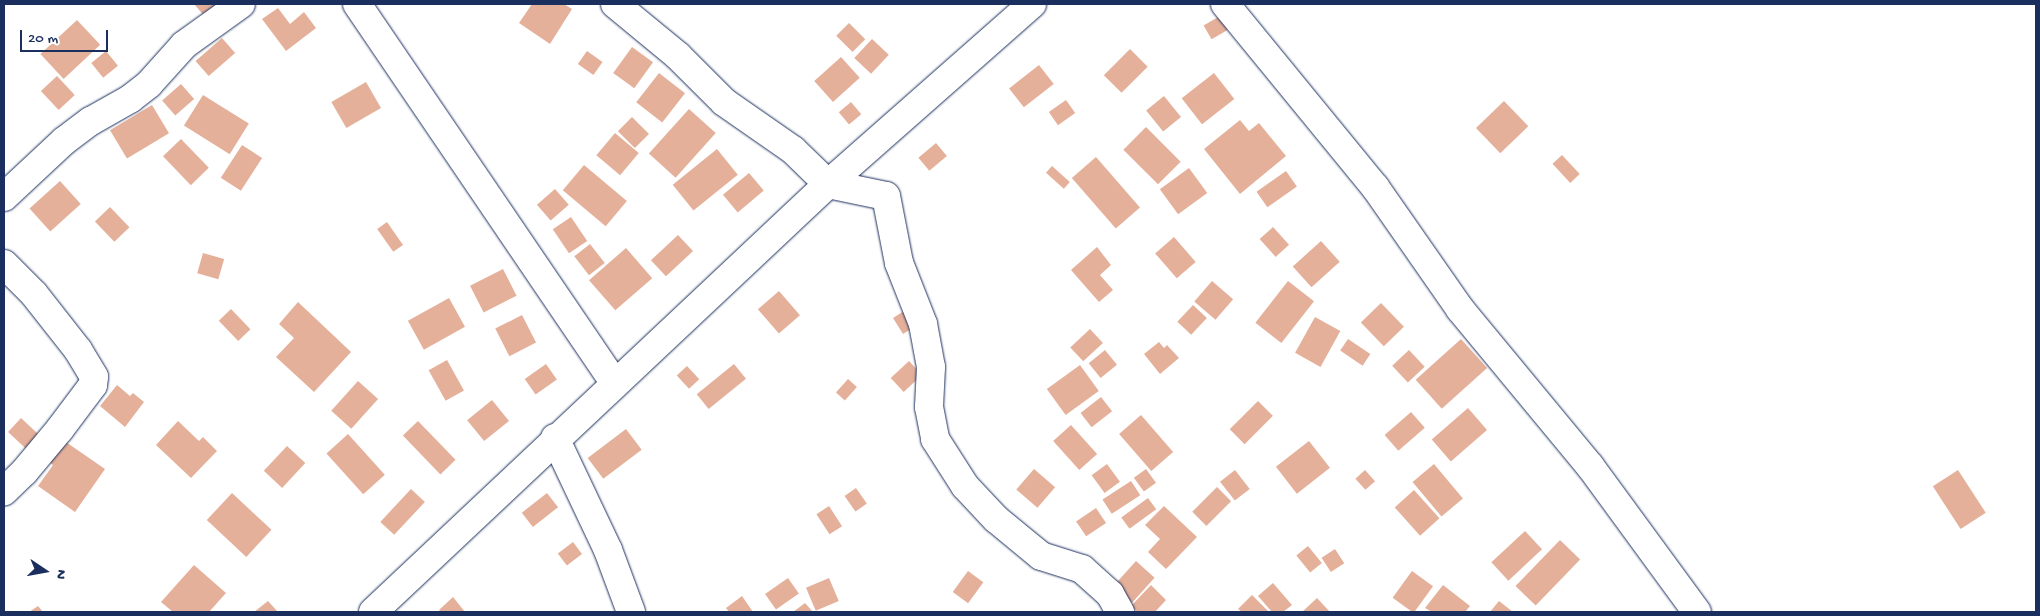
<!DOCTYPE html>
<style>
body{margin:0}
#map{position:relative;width:2040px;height:616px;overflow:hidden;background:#fff;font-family:"Gochi Hand",sans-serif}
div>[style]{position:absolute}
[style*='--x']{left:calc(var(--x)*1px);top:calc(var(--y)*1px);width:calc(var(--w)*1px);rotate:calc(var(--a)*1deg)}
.building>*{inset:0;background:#e5b09a;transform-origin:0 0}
.roads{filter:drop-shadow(0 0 1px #1b2f5e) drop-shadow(0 0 1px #1b2f5e)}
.minor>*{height:28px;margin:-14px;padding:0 14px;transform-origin:14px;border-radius:14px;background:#fff}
.tertiary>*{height:28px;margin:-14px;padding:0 14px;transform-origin:14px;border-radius:14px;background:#fff}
span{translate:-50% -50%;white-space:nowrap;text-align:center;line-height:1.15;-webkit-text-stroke:4px #fff;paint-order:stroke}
.frame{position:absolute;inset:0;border:5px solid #1b2f5e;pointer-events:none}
.north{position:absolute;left:20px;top:546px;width:50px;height:50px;-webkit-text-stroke:4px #fff;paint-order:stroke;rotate:102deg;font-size:14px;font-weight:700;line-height:20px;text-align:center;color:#1b2f5e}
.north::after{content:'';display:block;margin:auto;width:18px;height:22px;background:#1b2f5e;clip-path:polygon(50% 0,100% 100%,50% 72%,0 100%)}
.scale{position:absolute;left:20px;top:30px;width:88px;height:22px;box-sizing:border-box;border:2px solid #1b2f5e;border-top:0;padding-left:6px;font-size:15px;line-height:18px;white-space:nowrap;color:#1b2f5e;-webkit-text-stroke:4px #fff;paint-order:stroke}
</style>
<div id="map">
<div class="building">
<div style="clip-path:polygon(194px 4px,223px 4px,206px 18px)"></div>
<div style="clip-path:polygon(532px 4px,564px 4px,572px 9px,550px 44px,519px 23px)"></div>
<div style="clip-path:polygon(278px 8px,290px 24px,304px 12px,316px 28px,286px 51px,262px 19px)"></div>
<div style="left:1220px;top:16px;width:16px;height:19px;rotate:60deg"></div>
<div style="left:77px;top:20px;width:34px;height:50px;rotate:47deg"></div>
<div style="left:849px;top:23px;width:23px;height:18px;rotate:45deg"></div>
<div style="left:222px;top:38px;width:20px;height:35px;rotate:49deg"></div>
<div style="left:872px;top:39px;width:23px;height:26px;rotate:43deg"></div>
<div style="left:632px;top:47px;width:26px;height:32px;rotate:36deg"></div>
<div style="left:1130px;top:49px;width:25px;height:37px;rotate:45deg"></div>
<div style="left:106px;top:51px;width:19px;height:19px;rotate:51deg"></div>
<div style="left:587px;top:51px;width:19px;height:16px;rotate:35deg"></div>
<div style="left:841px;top:57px;width:28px;height:36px;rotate:48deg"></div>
<div style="left:1039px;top:65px;width:24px;height:38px;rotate:52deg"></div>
<div style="left:659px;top:73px;width:33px;height:37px;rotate:38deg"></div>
<div style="left:1214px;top:73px;width:33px;height:41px;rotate:52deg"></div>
<div style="left:57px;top:76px;width:26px;height:22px;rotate:47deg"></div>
<div style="left:366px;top:82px;width:30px;height:40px;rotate:60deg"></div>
<div style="left:181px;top:84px;width:20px;height:25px;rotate:49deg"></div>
<div style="left:203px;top:95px;width:54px;height:36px;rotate:32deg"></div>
<div style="left:1164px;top:96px;width:27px;height:23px;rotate:51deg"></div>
<div style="left:1066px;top:100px;width:16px;height:21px;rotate:55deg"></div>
<div style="left:1504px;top:101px;width:35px;height:39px;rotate:46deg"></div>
<div style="left:851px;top:102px;width:16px;height:16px;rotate:50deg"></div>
<div style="left:152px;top:105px;width:33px;height:49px;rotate:59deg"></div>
<div style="left:689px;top:109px;width:36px;height:60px;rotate:42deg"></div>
<div style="left:632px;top:117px;width:24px;height:20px;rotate:45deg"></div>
<div style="clip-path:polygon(1240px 120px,1249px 131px,1259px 123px,1286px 156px,1240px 194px,1204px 149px)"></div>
<div style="left:1146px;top:127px;width:49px;height:32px;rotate:45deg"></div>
<div style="left:615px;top:133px;width:31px;height:29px;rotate:40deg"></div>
<div style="left:181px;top:139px;width:40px;height:25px;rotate:46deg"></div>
<div style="left:936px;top:143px;width:17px;height:23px;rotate:50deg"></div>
<div style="left:242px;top:145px;width:24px;height:39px;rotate:33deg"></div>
<div style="left:717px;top:149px;width:33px;height:57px;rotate:51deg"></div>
<div style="left:1562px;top:155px;width:26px;height:13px;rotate:47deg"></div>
<div style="left:1096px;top:157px;width:67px;height:32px;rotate:49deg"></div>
<div style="left:584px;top:165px;width:56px;height:33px;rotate:40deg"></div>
<div style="left:1052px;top:166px;width:24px;height:9px;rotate:42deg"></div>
<div style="left:1189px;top:168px;width:31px;height:36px;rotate:54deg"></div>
<div style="left:1286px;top:171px;width:19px;height:36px;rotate:55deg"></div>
<div style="left:749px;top:173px;width:23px;height:34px;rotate:50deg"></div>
<div style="left:60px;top:181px;width:31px;height:41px;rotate:48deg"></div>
<div style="left:555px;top:189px;width:21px;height:24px;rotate:49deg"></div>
<div style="left:110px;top:207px;width:28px;height:21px;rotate:46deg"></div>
<div style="left:571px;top:217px;width:29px;height:22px;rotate:56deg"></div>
<div style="left:387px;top:222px;width:28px;height:12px;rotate:55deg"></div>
<div style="left:1273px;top:227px;width:24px;height:18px;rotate:48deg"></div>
<div style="left:678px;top:235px;width:22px;height:37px;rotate:47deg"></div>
<div style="left:1174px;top:237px;width:33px;height:25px;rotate:49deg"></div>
<div style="left:1321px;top:241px;width:28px;height:38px;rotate:48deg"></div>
<div style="left:590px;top:244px;width:24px;height:20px;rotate:52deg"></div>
<div style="clip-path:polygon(1097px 247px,1111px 265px,1100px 275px,1113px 290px,1099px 302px,1071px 270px)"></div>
<div style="left:626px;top:248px;width:40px;height:49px;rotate:49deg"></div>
<div style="left:203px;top:253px;width:22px;height:21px;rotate:16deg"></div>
<div style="left:503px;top:269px;width:30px;height:37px;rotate:63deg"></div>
<div style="left:1212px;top:281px;width:28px;height:27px;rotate:41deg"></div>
<div style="left:1288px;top:281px;width:33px;height:53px;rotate:38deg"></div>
<div style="left:779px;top:291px;width:32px;height:28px;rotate:49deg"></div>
<div style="left:449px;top:298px;width:33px;height:47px;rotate:61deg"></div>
<div style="clip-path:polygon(298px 302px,351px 352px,314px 392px,276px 357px,294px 338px,279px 324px)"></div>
<div style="left:1381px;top:303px;width:33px;height:28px;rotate:46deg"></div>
<div style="left:1193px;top:305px;width:19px;height:23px;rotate:43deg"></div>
<div style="left:231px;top:309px;width:28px;height:17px;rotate:46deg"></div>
<div style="left:904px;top:311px;width:19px;height:13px;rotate:58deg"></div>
<div style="left:522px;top:315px;width:31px;height:30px;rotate:63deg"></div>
<div style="left:1315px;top:317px;width:29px;height:41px;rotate:29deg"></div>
<div style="left:1090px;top:329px;width:19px;height:27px;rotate:47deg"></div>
<div style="left:1348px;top:339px;width:27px;height:14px;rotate:34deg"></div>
<div style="left:1461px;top:339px;width:39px;height:61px;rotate:48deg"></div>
<div style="clip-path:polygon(1159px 342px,1164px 348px,1167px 345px,1179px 358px,1160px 374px,1144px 354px)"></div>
<div style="left:1105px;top:350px;width:19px;height:21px;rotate:51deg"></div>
<div style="left:1409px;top:350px;width:23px;height:23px;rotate:47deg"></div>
<div style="left:447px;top:360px;width:35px;height:21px;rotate:61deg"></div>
<div style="left:909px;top:361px;width:19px;height:25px;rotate:47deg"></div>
<div style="left:546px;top:364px;width:19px;height:26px;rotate:55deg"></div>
<div style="left:734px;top:364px;width:19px;height:48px;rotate:51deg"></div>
<div style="left:1080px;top:365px;width:32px;height:41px;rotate:54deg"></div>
<div style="left:687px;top:366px;width:18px;height:14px;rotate:47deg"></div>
<div style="left:848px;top:379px;width:12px;height:18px;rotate:42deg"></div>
<div style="left:358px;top:381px;width:27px;height:40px;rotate:42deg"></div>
<div style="clip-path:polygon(117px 385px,130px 396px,133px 393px,144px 402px,125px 427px,100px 406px)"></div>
<div style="left:1101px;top:397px;width:18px;height:26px;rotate:52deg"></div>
<div style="left:492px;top:400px;width:27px;height:32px;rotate:51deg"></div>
<div style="left:1258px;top:401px;width:21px;height:40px;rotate:45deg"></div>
<div style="left:1468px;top:408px;width:29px;height:48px;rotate:49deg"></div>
<div style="left:1411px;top:412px;width:21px;height:35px;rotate:49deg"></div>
<div style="left:1141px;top:415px;width:49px;height:29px;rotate:49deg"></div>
<div style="left:21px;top:418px;width:25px;height:19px;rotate:43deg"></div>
<div style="clip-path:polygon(178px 421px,199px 441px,203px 437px,217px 451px,191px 478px,156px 445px)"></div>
<div style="left:418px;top:421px;width:54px;height:21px;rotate:46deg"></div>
<div style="left:1071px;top:425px;width:39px;height:24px;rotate:48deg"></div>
<div style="left:626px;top:429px;width:26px;height:48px;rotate:53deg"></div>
<div style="left:348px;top:434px;width:55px;height:29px;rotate:48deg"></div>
<div style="clip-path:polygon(63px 440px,105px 469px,75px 512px,38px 486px,53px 465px,49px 462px)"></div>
<div style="left:1309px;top:441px;width:34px;height:42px;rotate:52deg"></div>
<div style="left:287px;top:446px;width:25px;height:34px;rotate:43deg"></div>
<div style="left:1107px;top:464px;width:22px;height:19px;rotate:54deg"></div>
<div style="left:1434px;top:464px;width:45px;height:28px;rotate:50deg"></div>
<div style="left:1034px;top:469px;width:28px;height:27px;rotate:41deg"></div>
<div style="left:1146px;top:469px;width:17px;height:15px;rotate:54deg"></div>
<div style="left:1235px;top:470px;width:24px;height:19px;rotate:52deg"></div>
<div style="left:1365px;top:470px;width:15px;height:13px;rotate:48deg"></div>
<div style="left:1958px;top:470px;width:51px;height:30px;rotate:57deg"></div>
<div style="left:1131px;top:481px;width:17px;height:34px;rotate:57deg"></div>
<div style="left:1217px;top:487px;width:20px;height:35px;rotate:45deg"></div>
<div style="left:856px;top:488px;width:19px;height:14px;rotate:55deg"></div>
<div style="left:411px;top:489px;width:19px;height:45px;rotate:43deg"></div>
<div style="left:1414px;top:490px;width:38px;height:26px;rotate:48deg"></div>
<div style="left:232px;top:493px;width:54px;height:37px;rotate:43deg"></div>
<div style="left:547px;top:493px;width:18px;height:32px;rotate:52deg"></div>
<div style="left:1148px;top:498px;width:14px;height:33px;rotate:54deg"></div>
<div style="left:829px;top:506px;width:24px;height:15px;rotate:57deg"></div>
<div style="clip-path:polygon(1164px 506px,1197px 537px,1166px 569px,1148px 552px,1160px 539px,1145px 525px)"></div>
<div style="left:1096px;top:508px;width:18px;height:24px;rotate:56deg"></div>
<div style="left:1525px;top:531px;width:25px;height:46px;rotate:47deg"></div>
<div style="left:1560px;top:540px;width:28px;height:64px;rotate:44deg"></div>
<div style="left:573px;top:542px;width:15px;height:19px;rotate:53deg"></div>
<div style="left:1308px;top:546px;width:22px;height:15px;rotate:51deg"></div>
<div style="left:1335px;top:549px;width:17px;height:16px;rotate:57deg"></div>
<div style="left:1136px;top:561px;width:25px;height:34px;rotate:42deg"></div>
<div style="clip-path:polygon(194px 565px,226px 593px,209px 612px,173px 612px,161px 602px)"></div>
<div style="left:968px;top:571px;width:19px;height:26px;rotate:36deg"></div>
<div style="left:1412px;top:571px;width:26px;height:33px;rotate:36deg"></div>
<div style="left:788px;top:578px;width:19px;height:28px;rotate:55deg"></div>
<div style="left:829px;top:578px;width:25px;height:25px;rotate:67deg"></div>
<div style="clip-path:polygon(1273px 583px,1292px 605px,1283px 612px,1272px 612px,1258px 596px)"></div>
<div style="clip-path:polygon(1151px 585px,1166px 600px,1155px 612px,1138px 612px,1131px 606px)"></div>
<div style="clip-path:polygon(1443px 585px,1470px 606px,1465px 612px,1432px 612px,1425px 608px)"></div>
<div style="clip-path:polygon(1252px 595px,1269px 612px,1242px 612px,1238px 609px)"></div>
<div style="clip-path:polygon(742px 596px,753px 612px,729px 612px,726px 608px)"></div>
<div style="clip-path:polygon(453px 597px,465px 612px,441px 612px,439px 610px)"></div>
<div style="clip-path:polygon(1317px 598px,1330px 612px,1302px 612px)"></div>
<div style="clip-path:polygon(268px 601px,278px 612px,254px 612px)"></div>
<div style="clip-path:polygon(1499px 601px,1513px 612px,1490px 612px)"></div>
<div style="clip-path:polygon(805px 603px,813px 612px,793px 612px)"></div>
<div style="clip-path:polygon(38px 606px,43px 612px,29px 612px)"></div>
</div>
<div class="roads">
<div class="minor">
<div style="--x:357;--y:4;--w:457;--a:55.8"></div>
<div style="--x:615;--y:4;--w:82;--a:39.5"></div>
<div style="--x:678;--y:56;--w:65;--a:45"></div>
<div style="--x:724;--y:102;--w:84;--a:34.8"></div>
<div style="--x:793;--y:150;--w:49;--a:44.2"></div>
<div style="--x:828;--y:184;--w:59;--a:11.7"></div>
<div style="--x:886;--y:196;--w:68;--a:79"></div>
<div style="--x:899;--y:263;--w:66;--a:68.5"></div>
<div style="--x:923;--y:324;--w:44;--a:79.5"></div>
<div style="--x:931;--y:367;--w:40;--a:92.9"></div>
<div style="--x:929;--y:407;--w:33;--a:79"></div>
<div style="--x:935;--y:439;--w:56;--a:57.4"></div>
<div style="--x:965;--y:486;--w:45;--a:46.8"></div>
<div style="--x:996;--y:519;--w:58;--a:39.4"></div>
<div style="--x:1041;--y:556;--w:43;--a:17.6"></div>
<div style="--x:1082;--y:569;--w:38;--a:42"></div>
<div style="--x:1110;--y:594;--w:21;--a:61"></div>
<div style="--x:1225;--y:4;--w:237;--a:50.7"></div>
<div style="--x:1375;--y:187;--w:149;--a:55.1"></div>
<div style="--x:1460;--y:309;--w:204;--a:50.4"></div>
<div style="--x:1590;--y:466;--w:181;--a:53.8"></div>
<div style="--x:4;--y:197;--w:82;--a:-43"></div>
<div style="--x:64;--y:141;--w:34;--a:-37"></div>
<div style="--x:91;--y:121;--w:45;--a:-29.4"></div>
<div style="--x:130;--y:99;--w:24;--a:-38"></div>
<div style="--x:149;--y:84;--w:52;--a:-48.1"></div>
<div style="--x:184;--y:45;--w:70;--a:-35.7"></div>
<div style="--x:4;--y:264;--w:42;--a:45"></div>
<div style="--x:34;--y:294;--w:71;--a:51.8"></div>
<div style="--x:78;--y:350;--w:31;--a:59"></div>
<div style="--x:94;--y:377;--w:8;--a:97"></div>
<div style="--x:93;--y:385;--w:55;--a:126.9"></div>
<div style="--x:60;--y:429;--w:56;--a:129.9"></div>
<div style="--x:24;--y:472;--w:28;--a:136"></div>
<div style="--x:555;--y:438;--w:124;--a:64.7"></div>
<div style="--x:608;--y:550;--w:66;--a:69.6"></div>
</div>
<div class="tertiary">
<div style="--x:373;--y:612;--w:625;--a:-43.25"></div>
<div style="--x:828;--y:184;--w:272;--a:-41.4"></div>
</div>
</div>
<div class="frame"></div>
<div class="north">N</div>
<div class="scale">20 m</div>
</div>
